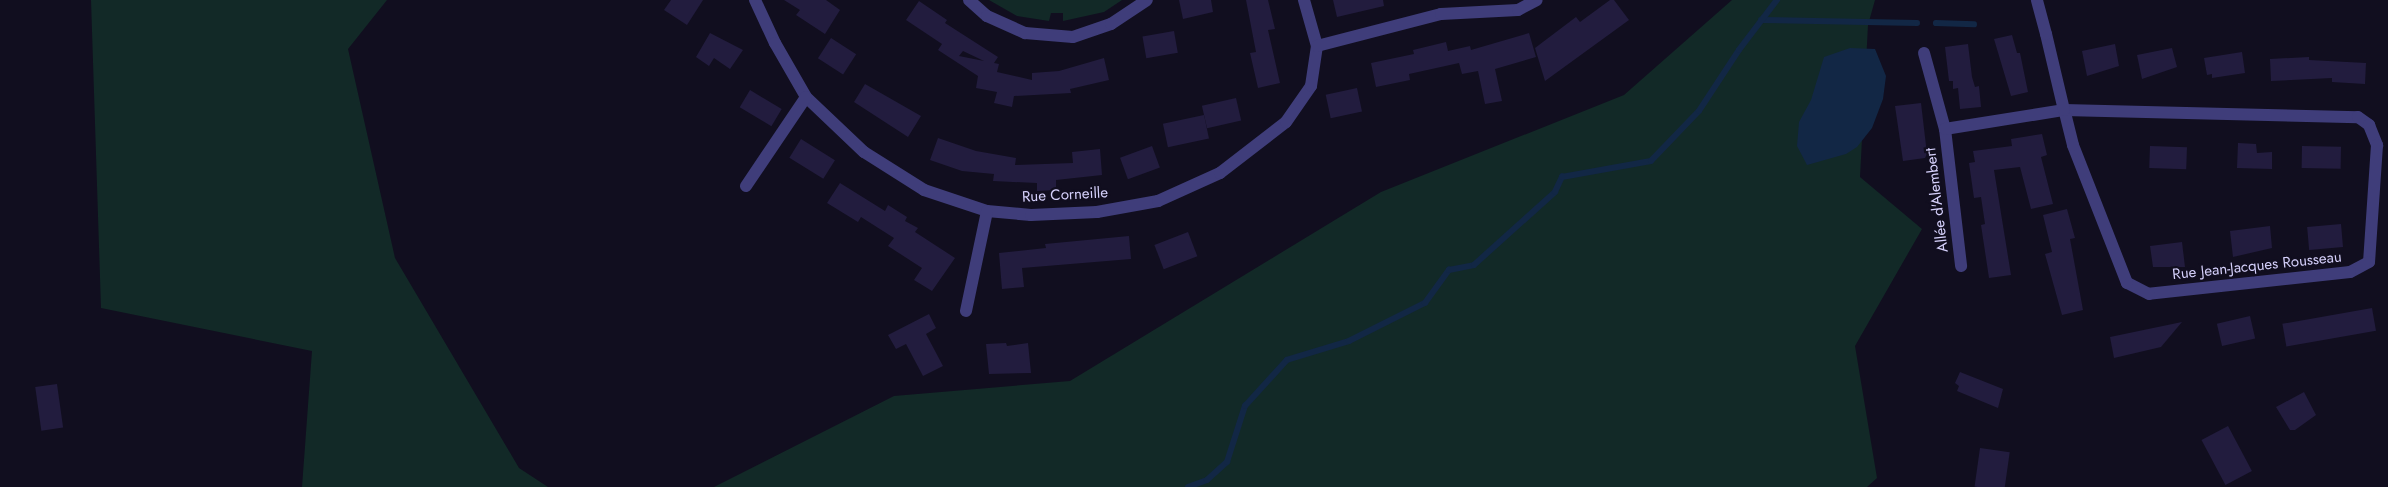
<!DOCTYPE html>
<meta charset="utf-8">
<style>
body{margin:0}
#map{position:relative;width:2388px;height:487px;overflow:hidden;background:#110e1f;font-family:Jost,sans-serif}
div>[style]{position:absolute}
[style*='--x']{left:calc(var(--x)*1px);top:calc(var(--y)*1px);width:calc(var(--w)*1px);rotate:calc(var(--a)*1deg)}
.green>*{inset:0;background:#122927}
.water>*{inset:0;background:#122745}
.stream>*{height:5.5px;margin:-2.75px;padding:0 2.75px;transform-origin:2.75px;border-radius:2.75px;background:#122745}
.building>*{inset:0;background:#221c3e;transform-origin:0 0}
.minor>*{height:12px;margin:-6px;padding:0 6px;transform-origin:6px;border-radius:6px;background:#3f3d7a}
span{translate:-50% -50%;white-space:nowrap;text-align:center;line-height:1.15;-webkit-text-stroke:4.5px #110e1f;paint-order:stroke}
.street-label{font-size:15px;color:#d5d0fb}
</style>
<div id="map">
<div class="green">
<div style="clip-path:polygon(91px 0,387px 0,348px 49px,395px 258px,519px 468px,548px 487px,302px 487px,312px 351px,101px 308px)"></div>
<div style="clip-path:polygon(989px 0,1122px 0,1104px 12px,1063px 21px,1063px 13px,1051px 13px,1049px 21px,1017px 16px)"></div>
<div style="clip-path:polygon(1732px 0,1875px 0,1868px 25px,1860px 177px,1922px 229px,1855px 346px,1877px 478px,1867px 487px,714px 487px,894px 396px,1070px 381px,1381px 192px,1624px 95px)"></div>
</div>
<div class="water">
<div style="clip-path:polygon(1850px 48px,1875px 49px,1886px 76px,1883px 99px,1872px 128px,1857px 147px,1846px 154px,1807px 165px,1797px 146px,1799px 122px,1811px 100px,1824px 57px)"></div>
</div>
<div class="stream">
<div style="--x:1761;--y:20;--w:156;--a:1.1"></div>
<div style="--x:1936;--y:23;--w:38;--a:2"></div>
<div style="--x:1188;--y:487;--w:20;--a:-20"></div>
<div style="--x:1207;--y:480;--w:27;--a:-42"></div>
<div style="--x:1227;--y:462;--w:59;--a:-72.2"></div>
<div style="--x:1245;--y:406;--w:62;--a:-47.6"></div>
<div style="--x:1287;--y:360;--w:65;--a:-17"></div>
<div style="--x:1349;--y:341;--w:85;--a:-26.6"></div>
<div style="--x:1425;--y:303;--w:41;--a:-54"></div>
<div style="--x:1449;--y:270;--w:25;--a:-11"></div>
<div style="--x:1474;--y:265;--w:109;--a:-42"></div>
<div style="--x:1555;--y:192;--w:17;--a:-65"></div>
<div style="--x:1562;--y:177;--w:90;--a:-10.2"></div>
<div style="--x:1651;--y:161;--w:69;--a:-46.2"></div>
<div style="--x:1699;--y:111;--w:73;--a:-56.7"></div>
<div style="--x:1739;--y:50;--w:63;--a:-52.8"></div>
</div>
<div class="building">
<div style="clip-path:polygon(671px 0,703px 0,687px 25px,664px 10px)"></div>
<div style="clip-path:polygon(784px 0,826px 0,840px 10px,825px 34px,796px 15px,800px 10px)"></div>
<div style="clip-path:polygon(1179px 0,1211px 0,1213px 12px,1183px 19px)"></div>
<div style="clip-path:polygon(1246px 0,1268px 0,1275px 29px,1268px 30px,1280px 83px,1258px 88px,1250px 53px,1256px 52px)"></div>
<div style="clip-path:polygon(1333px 0,1383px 0,1384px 6px,1337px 17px)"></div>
<div style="clip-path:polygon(1610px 0,1614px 0,1629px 20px,1545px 81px,1535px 48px,1576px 17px,1580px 22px)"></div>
<div style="clip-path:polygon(evenodd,919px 1px,947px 20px,945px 23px,998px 57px,994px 63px,999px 64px,997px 72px,1032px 80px,1032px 73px,1059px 71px,1104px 58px,1109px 80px,1070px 89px,1071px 93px,1014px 96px,1012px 107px,994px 103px,997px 92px,976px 88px,978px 76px,938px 50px,942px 44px,906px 20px,919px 1px,963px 51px,984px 61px,959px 56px,963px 51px)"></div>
<div style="left:1174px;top:31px;width:22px;height:32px;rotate:80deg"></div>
<div style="clip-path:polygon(710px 33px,743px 50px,730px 69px,714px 58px,709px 66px,696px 57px)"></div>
<div style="clip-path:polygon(1529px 33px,1536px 57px,1495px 69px,1502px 101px,1485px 104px,1478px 71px,1462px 74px,1459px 63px,1409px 74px,1410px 80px,1376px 87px,1371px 63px,1414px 54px,1413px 50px,1446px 42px,1448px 51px,1470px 46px,1471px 50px)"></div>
<div style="clip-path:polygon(2012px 35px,2017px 53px,2020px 53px,2028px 92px,2011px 96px,1994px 39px)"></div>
<div style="left:831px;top:38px;width:30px;height:24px;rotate:33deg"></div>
<div style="clip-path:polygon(1968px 44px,1972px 77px,1975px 87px,1979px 86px,1981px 107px,1960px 109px,1958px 88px,1953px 89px,1953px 81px,1949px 81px,1945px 47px)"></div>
<div style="clip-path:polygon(2115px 44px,2119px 66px,2087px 76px,2082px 51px)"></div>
<div style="clip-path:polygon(2172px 48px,2177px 67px,2142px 79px,2137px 55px)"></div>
<div style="clip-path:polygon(2242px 52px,2245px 73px,2212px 78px,2212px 74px,2207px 75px,2204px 58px)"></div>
<div style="clip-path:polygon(2309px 57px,2309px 60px,2366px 63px,2365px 84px,2332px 82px,2332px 78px,2271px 81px,2270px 59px)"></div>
<div style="clip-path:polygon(865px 84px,921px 116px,908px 137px,854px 102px)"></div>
<div style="left:1357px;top:88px;width:24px;height:32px;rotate:78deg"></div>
<div style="left:750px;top:90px;width:37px;height:20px;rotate:31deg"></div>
<div style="left:1236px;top:98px;width:23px;height:35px;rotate:77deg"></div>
<div style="clip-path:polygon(1921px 103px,1927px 154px,1925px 158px,1903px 161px,1895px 106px)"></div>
<div style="left:1204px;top:115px;width:24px;height:42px;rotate:78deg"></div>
<div style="clip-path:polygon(2042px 134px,2047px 155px,2041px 157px,2053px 204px,2031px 209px,2020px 167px,1994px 170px,2011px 275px,1989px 278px,1981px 225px,1985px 224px,1981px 197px,1974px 198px,1969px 163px,1975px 162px,1973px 151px,2012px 146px,2011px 139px)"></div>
<div style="clip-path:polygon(938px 138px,976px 151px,1016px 158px,1015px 165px,1073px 163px,1072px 152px,1100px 149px,1102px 175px,1056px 180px,1056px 190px,1037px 191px,1037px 183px,993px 181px,994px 174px,962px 171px,930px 160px)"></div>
<div style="left:801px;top:139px;width:40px;height:22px;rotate:32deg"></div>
<div style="clip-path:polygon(2238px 143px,2256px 144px,2257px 153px,2272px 152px,2272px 169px,2237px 168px)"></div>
<div style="left:1152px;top:146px;width:23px;height:34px;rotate:70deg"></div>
<div style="left:2150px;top:146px;width:37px;height:22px;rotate:2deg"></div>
<div style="left:2302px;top:146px;width:39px;height:22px;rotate:1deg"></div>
<div style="clip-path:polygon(840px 183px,885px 211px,888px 205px,907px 217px,905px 221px,918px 228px,915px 232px,955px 258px,932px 291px,914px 280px,922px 268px,888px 246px,894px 238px,861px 217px,858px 222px,827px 203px)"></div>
<div style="clip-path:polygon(2067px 209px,2075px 238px,2070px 239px,2083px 310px,2062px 315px,2045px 254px,2052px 252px,2043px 215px)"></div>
<div style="left:2341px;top:224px;width:23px;height:34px;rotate:85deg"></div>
<div style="clip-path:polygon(2270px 226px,2272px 248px,2233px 257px,2230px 231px)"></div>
<div style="left:1188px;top:232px;width:26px;height:36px;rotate:69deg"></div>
<div style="clip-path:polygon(1129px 236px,1131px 259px,1022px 268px,1024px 287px,1002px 289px,999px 253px,1046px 248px,1045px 244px)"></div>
<div style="clip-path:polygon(2182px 242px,2185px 267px,2153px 267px,2150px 246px)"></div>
<div style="left:2372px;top:308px;width:23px;height:91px;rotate:80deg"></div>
<div style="clip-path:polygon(929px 314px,936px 328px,926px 334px,943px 366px,923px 376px,906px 344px,896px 349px,888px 335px)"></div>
<div style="left:2250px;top:316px;width:23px;height:34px;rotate:77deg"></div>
<div style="clip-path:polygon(2182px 322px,2161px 347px,2114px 358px,2110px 337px)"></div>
<div style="clip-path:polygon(1006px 343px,1007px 346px,1028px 343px,1031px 373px,989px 374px,986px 344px)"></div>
<div style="clip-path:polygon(1960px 372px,2003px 389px,1998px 408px,1957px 391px,1959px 386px,1955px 383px)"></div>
<div style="left:57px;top:384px;width:44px;height:22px;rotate:82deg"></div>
<div style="clip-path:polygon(2304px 392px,2316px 415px,2295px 430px,2290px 430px,2276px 407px)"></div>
<div style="left:2228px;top:426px;width:51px;height:30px;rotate:62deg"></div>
<div style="left:1980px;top:448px;width:30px;height:39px;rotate:8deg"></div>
</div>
<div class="minor">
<div style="--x:755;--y:0;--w:47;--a:65.1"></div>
<div style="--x:775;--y:43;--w:62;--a:60.1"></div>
<div style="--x:806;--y:97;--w:80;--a:43.5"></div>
<div style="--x:864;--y:152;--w:71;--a:32.3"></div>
<div style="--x:924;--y:190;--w:66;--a:18.4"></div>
<div style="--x:987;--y:211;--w:44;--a:5.2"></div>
<div style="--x:1031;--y:215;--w:66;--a:-2.6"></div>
<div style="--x:1097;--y:212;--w:62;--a:-10.2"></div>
<div style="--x:1158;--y:201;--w:68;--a:-24.3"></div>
<div style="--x:1220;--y:173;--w:83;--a:-37.7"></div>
<div style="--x:1286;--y:122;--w:44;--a:-55.2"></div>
<div style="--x:1311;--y:86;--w:40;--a:-81.5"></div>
<div style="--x:1317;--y:46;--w:48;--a:-105.8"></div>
<div style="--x:969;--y:0;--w:24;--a:42"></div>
<div style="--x:987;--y:16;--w:42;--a:24.1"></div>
<div style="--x:1025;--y:33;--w:48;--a:4.8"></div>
<div style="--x:1073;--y:37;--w:40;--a:-18.9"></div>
<div style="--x:1111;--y:24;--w:43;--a:-33.7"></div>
<div style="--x:1317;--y:46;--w:128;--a:-14.5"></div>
<div style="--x:1441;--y:14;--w:77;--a:-3"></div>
<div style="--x:1518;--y:10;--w:21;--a:-28"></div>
<div style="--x:1924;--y:53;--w:79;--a:74.6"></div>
<div style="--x:1945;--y:129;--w:138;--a:83.3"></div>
<div style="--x:1945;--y:129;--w:121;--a:-9.1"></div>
<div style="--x:2064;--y:110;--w:294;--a:1.4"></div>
<div style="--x:2358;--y:117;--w:14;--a:36"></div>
<div style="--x:2369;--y:125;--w:22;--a:68"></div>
<div style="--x:2377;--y:145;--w:117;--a:93.9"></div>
<div style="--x:2369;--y:262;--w:21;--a:152"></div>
<div style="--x:2350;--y:272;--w:202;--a:173.8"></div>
<div style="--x:2149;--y:294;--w:25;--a:-153"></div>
<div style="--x:2127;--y:283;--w:148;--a:-111.4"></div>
<div style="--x:2073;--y:145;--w:36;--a:-104"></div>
<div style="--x:2064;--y:110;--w:78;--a:-103.3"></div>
<div style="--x:2046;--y:34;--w:35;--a:-105"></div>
<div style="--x:746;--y:186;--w:107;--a:-56"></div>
<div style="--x:966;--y:311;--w:102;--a:-78.1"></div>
</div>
<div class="street-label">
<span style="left:1065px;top:195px;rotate:-3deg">Rue Corneille</span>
<span style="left:1937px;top:200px;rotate:-97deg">Allée d'Alembert</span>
<span style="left:2257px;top:266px;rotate:-6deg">Rue Jean-Jacques Rousseau</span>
</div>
</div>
